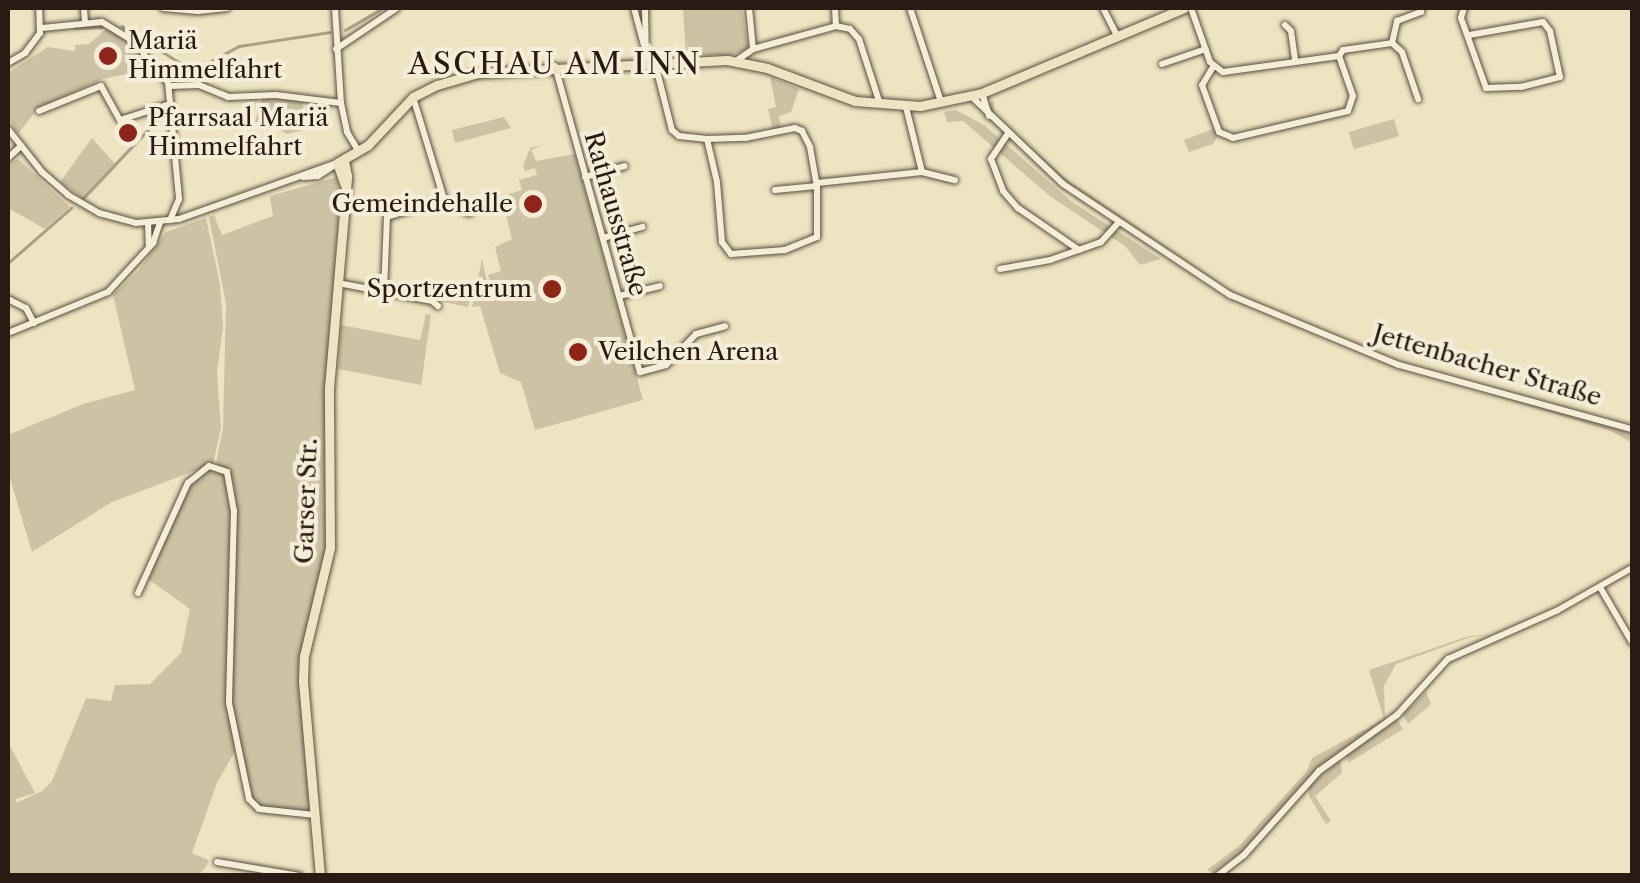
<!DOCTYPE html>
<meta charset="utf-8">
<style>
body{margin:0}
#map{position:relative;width:1640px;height:883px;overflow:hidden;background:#eee4c1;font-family:"Libre Caslon Text",serif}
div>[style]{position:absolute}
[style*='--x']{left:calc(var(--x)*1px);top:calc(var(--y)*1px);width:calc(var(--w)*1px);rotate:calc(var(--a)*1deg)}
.green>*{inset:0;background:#cdc2a3;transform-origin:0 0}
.stream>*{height:2.5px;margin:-1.25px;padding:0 1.25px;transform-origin:1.25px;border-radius:1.25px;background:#aba086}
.roads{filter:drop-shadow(0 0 2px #5a4d3e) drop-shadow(0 0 2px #5a4d3e)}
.minor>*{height:6px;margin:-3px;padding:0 3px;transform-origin:3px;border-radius:3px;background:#f4edd7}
.major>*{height:9px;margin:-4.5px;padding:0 4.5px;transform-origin:4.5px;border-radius:4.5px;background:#eee4c1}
.dots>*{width:28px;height:28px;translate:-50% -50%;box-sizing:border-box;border:5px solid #f4edd7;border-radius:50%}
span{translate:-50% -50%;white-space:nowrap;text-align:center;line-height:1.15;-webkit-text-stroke:8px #f4edd7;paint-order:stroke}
.poi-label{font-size:25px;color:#291b13}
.left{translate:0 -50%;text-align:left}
.right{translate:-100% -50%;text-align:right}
.street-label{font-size:25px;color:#291b13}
.quarter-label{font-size:30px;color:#291b13;letter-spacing:2.5px}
.frame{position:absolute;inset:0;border:10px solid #291b13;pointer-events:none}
</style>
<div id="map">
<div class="green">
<div style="clip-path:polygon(683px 8px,742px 8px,748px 49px,731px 55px,686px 55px)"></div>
<div style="clip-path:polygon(107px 28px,137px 45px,147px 62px,143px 71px,102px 79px,38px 108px,18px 134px,8px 118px,8px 73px,48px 47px,75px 51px,75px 45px,89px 44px)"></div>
<div style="clip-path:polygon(770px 77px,799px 89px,791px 112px,779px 116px,781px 128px,773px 130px,768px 109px,776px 107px)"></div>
<div style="clip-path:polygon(263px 97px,303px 101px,303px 130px,287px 134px,269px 123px,254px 124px)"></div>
<div style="clip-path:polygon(993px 101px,995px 115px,1065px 178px,1239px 295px,1058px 176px,990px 113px,988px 105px)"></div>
<div style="clip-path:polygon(956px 110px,984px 125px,1072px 202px,1161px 259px,1140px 265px,1125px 246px,1051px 197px,963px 121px,947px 122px,944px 112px)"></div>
<div style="clip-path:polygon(504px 117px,511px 128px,455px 143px,452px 130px)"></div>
<div style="left:1394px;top:119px;width:18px;height:47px;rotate:74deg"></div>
<div style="clip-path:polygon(1213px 129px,1218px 136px,1213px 144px,1189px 152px,1184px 140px)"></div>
<div style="clip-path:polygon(92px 138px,117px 166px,85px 200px,60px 182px)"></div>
<div style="clip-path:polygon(543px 145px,531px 150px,536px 161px,575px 154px,643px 400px,535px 430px,521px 382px,500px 373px,480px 306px,472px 307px,482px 259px,488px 287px,484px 298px,493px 292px,488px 275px,501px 271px,495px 247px,512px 239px,506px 215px,514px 213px,509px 194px,522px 190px,519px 180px,537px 175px,535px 168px,525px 171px,523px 166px,530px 148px)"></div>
<div style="clip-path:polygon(18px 159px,70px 207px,45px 229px,8px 208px,8px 165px)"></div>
<div style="clip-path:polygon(337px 177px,340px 192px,331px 326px,326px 548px,299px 681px,312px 811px,309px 813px,260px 808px,250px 798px,231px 703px,236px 509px,233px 480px,216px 463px,223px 428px,226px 304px,209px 217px,214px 215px,222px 235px,273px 216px,270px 196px)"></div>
<div style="clip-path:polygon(206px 218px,220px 284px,223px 327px,217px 372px,221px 428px,213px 464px,112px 502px,32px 552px,8px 472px,8px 435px,83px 404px,135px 390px,113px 295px,138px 271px,166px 232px)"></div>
<div style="clip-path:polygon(448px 282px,472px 287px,468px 307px,438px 301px,434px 285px)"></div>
<div style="clip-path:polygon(426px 314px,431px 315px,421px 385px,338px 369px,341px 325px,420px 340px)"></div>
<div style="clip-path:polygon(1485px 393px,1631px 432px,1632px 443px,1611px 431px)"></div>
<div style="clip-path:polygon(209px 469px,226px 473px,231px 489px,227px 678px,235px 751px,217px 783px,192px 853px,209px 860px,205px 868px,198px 876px,8px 875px,8px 742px,35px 793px,16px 799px,16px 803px,42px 791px,52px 781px,86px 698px,111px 701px,115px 685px,150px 684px,181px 653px,190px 609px,148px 579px,190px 485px)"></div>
<div style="clip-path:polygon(1491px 635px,1471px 637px,1396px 664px,1384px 686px,1385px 720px,1317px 768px,1242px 852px,1213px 873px,1207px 870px,1239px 846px,1307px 771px,1312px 758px,1384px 719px,1369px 670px,1469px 636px)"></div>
<div style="clip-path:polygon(1426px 692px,1431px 704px,1408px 724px,1403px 715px)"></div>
<div style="clip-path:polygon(1397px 720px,1403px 729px,1348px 763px,1346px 753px)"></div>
<div style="clip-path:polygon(1340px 760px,1342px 773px,1315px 796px,1331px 821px,1326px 824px,1309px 796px,1309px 786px)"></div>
</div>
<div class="stream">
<div style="--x:122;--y:26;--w:84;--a:32.4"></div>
<div style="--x:193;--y:71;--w:52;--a:-28.5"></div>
<div style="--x:239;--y:46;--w:92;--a:-8.7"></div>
<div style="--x:74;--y:28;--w:28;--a:-2"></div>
<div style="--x:345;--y:30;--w:44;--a:-30.1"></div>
<div style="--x:82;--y:199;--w:119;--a:-46.4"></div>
<div style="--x:8;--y:263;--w:84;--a:-41.1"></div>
</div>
<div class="roads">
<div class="minor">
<div style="--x:84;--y:8;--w:14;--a:86"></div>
<div style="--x:163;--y:8;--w:35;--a:5"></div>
<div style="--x:198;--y:11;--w:29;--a:-6"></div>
<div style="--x:335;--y:8;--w:95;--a:86.4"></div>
<div style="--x:341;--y:103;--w:30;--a:78"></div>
<div style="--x:347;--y:132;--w:21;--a:59"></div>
<div style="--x:634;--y:8;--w:38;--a:75"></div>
<div style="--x:645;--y:8;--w:54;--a:88.9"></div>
<div style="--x:749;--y:8;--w:41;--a:84.4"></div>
<div style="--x:835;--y:8;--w:18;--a:87"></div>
<div style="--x:910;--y:8;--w:99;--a:71.7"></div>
<div style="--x:1103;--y:8;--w:31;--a:63"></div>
<div style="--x:1191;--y:8;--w:57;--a:70.6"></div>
<div style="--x:1210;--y:62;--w:16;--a:38"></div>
<div style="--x:1223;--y:72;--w:117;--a:-7.9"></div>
<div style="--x:1339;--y:56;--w:7;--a:-56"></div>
<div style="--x:1343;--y:50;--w:49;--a:-8.1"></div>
<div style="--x:1464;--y:8;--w:10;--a:107"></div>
<div style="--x:1461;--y:18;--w:74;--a:70.3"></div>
<div style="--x:1486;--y:88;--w:35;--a:-2"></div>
<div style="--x:1521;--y:87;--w:40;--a:-14.4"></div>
<div style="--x:1560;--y:77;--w:47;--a:-102.3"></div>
<div style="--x:1550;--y:31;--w:11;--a:-128"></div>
<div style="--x:1543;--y:22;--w:75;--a:170"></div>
<div style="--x:1285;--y:25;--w:8;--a:45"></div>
<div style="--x:1291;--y:31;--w:28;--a:82"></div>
<div style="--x:42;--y:28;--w:60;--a:-5.7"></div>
<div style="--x:102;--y:22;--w:42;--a:31.4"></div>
<div style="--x:138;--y:44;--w:26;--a:59"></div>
<div style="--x:151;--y:66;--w:23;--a:43"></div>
<div style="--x:168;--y:82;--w:118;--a:84.6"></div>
<div style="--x:179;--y:199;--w:23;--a:113"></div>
<div style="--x:1392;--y:43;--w:13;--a:42"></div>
<div style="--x:1402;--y:52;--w:50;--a:71.2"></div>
<div style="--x:1392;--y:43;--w:23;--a:-77"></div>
<div style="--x:1397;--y:21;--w:26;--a:-21"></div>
<div style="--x:1421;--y:12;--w:4;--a:-90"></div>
<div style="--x:336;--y:49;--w:73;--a:-33.9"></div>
<div style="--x:736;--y:61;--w:21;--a:-35"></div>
<div style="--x:753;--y:49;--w:86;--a:-15.5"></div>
<div style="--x:836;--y:26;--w:14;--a:12"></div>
<div style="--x:850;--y:29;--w:13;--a:48"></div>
<div style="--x:859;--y:39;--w:68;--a:72.1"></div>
<div style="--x:8;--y:63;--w:20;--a:-30"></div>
<div style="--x:25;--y:53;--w:25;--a:-53"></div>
<div style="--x:40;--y:33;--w:25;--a:-92"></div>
<div style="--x:655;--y:63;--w:69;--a:75.8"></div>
<div style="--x:672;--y:130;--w:9;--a:41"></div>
<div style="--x:679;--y:136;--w:28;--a:6"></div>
<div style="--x:1162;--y:64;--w:46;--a:-18.8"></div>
<div style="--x:555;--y:66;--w:318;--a:74.5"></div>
<div style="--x:640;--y:372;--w:27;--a:-15"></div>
<div style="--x:666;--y:365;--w:43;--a:-45.9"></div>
<div style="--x:696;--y:334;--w:30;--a:-15"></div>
<div style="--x:1213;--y:67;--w:21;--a:121"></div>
<div style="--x:1202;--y:85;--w:50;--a:70.1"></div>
<div style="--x:1219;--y:132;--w:15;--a:23"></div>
<div style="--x:1233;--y:138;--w:118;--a:-13.2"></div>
<div style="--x:1348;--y:111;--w:16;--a:-72"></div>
<div style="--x:1353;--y:96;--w:42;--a:-109.3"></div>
<div style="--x:170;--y:86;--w:29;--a:-2"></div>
<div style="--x:199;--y:85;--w:31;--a:22"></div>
<div style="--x:228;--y:97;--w:48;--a:-2.4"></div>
<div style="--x:276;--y:95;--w:65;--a:7"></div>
<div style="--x:982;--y:93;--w:24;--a:73"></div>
<div style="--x:971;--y:96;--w:127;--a:43.7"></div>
<div style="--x:1063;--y:184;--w:201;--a:33.6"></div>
<div style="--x:1230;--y:295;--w:183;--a:22.5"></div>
<div style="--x:1399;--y:365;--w:242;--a:15.4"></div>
<div style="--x:413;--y:97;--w:107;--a:73.1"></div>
<div style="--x:444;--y:199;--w:29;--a:29"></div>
<div style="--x:39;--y:111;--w:67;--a:-22"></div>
<div style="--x:101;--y:86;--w:39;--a:61"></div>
<div style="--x:120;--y:120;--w:49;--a:-17.7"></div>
<div style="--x:795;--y:128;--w:8;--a:23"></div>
<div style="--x:802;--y:131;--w:18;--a:63"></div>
<div style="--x:810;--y:147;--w:40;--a:80"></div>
<div style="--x:817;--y:186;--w:51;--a:90"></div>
<div style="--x:817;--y:237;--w:35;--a:158"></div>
<div style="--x:785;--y:250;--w:54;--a:175.8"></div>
<div style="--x:731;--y:254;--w:15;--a:-127"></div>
<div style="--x:722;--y:242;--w:60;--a:-94.8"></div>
<div style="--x:717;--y:182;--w:44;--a:-103.1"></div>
<div style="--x:707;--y:139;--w:38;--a:-2"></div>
<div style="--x:745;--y:138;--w:51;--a:-11.3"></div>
<div style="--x:8;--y:129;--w:55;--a:51.7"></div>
<div style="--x:42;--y:172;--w:35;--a:41"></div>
<div style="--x:68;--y:195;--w:36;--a:30"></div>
<div style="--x:99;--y:213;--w:38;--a:15"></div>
<div style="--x:136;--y:223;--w:43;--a:-5.3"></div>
<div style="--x:179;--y:219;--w:168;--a:-19.5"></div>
<div style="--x:1007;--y:135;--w:29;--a:124"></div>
<div style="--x:991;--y:159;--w:34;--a:69"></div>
<div style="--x:1003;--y:191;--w:23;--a:49"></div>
<div style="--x:1018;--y:208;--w:74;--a:34.5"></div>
<div style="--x:8;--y:158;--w:18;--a:-43"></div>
<div style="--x:922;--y:172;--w:34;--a:14"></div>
<div style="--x:303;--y:177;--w:15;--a:-4"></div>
<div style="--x:318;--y:176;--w:20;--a:-33"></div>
<div style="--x:585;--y:177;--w:41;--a:-15.4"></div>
<div style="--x:817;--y:183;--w:106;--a:-6"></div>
<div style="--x:922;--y:172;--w:67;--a:-103.8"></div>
<div style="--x:775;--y:190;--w:42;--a:-5.4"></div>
<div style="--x:148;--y:223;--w:24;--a:88"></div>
<div style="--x:603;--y:238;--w:41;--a:-15.8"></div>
<div style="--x:1000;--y:269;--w:51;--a:-10.2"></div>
<div style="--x:1050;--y:260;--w:54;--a:-19.4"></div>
<div style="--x:1101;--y:242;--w:27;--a:-48"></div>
<div style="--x:338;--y:283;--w:96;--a:10.8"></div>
<div style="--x:432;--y:301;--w:8;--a:40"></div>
<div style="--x:384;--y:291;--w:74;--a:-87.7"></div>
<div style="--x:387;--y:217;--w:60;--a:-17.5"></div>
<div style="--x:619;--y:296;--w:42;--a:-13.7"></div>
<div style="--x:8;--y:299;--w:20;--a:27"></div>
<div style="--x:26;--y:308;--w:17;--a:62"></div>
<div style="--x:8;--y:333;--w:108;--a:-22.3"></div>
<div style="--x:108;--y:292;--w:67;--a:-47.4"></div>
<div style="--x:153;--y:243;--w:21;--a:-71"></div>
<div style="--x:1600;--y:587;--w:64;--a:59.8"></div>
<div style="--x:138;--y:593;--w:121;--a:-65.6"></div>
<div style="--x:188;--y:483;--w:27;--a:-39"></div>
<div style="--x:209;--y:466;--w:19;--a:18"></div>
<div style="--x:227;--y:472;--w:39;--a:80"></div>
<div style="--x:234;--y:510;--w:193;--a:91.5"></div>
<div style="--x:229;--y:703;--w:98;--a:78.2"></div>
<div style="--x:249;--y:799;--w:14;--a:45"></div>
<div style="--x:259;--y:809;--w:56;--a:6.1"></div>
<div style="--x:217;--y:862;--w:84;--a:9.6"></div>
<div style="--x:1217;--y:876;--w:34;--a:-38"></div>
<div style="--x:1244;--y:855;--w:113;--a:-48.2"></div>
<div style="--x:1319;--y:771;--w:96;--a:-35.7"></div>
<div style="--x:1397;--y:715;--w:76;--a:-47.7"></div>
<div style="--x:1448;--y:659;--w:120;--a:-24"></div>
<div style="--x:1558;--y:610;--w:85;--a:-29.6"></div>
</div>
<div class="major">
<div style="--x:345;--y:185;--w:23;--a:-110"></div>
<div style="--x:337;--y:163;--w:36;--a:-30"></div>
<div style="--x:368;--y:145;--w:66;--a:-46.8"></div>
<div style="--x:413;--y:97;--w:27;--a:-27"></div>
<div style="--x:437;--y:85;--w:43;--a:-16.3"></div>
<div style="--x:478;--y:73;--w:249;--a:-3"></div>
<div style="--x:727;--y:60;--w:41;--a:11.3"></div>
<div style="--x:767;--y:68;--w:94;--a:20.6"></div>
<div style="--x:855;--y:101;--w:65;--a:4.4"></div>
<div style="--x:920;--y:106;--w:63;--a:-11.8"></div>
<div style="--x:982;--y:93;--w:219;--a:-22.8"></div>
<div style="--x:320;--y:876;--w:196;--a:-95"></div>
<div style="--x:303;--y:681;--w:25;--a:-88"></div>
<div style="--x:304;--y:656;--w:111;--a:-76.5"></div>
<div style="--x:330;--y:548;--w:160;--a:-90.4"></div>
<div style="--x:329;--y:388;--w:213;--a:-85.1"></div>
<div style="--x:347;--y:176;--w:16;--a:-101"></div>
</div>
</div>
<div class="dots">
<div style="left:108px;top:56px;background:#8f2418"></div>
<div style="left:128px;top:133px;background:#8f2418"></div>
<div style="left:533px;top:204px;background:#8f2418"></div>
<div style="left:552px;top:289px;background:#8f2418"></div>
<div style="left:578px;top:352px;background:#8f2418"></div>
</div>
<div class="poi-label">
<span class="left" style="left:128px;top:56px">Mariä<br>Himmelfahrt</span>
<span class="left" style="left:148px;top:133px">Pfarrsaal Mariä<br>Himmelfahrt</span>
<span class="right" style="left:513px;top:204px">Gemeindehalle</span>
<span class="right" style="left:532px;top:289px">Sportzentrum</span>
<span class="left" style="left:598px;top:352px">Veilchen Arena</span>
</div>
<div class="street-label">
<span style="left:615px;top:214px;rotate:74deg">Rathausstraße</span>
<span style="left:1487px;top:366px;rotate:16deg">Jettenbacher Straße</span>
<span style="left:307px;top:501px;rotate:-88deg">Garser Str.</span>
</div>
<div class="quarter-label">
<span style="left:555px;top:64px">ASCHAU AM INN</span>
</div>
<div class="frame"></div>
</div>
